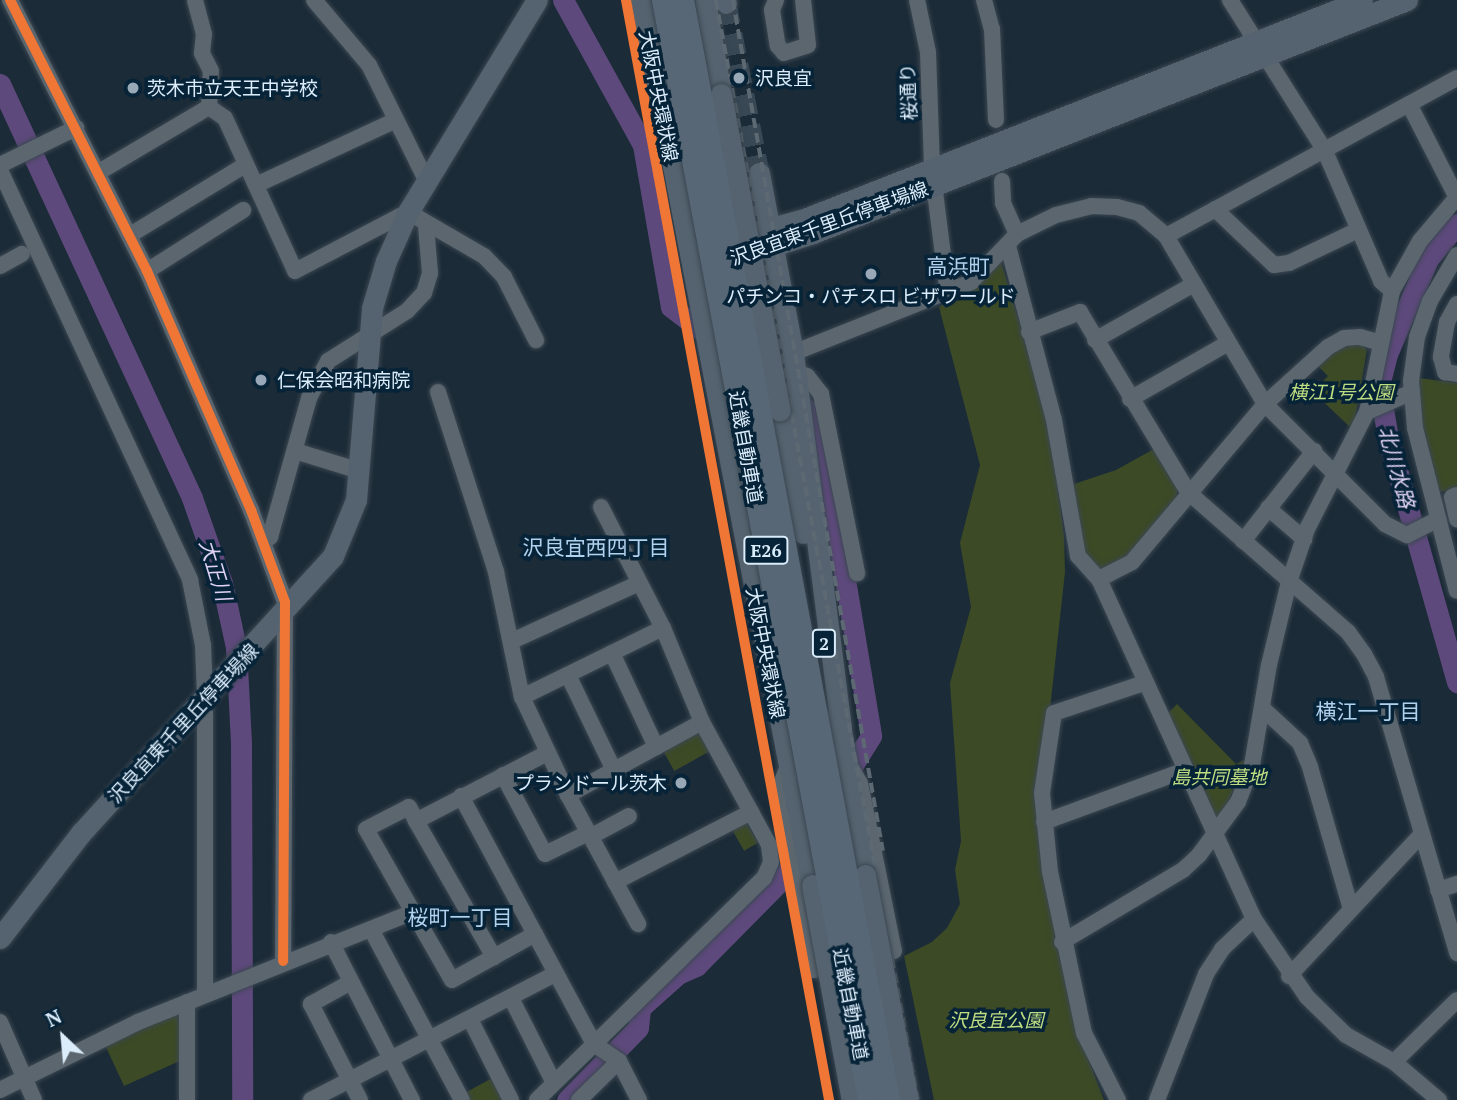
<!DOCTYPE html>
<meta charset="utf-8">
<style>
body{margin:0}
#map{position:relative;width:1457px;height:1100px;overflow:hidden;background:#1b2b37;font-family:"PT Serif","Noto Sans JP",serif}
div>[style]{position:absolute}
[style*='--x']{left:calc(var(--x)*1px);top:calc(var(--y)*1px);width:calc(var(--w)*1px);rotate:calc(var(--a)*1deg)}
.green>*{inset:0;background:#3c4a26;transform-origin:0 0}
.river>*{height:21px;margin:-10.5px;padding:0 10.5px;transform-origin:10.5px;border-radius:10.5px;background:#5e497c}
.major-tunnel>*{height:21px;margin-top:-10.5px;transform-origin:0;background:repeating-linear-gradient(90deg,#384854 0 21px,transparent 0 31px)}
.roads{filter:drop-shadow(0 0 2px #3b4752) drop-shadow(0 0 2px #3b4752)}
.minor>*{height:16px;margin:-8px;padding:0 8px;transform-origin:8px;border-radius:8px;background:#5b666f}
.major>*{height:21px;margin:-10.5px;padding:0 10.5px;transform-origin:10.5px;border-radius:10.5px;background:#54636f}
.rail>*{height:3.5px;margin-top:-1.75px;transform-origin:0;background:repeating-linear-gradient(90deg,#5c6872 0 10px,transparent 0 15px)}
.bridges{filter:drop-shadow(0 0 2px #3b4752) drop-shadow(0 0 2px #3b4752)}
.major-bridge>*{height:21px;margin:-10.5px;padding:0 10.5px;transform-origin:10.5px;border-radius:10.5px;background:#54636f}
.highway-bridge>*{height:24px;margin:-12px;padding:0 12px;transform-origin:12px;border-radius:12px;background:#576775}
.cycleway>*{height:10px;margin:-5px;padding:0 5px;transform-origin:5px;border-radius:5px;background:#f07635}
.dots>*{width:19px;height:19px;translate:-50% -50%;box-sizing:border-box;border:4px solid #062338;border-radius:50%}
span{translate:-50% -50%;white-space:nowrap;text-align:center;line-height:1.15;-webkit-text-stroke:7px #062338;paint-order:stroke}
.shield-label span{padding:2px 5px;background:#062338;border:2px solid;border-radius:5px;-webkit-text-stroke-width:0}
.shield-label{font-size:18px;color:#dbecfa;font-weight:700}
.poi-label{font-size:19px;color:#dbecfa}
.left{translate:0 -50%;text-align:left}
.right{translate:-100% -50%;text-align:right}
.street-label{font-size:19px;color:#dbecfa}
.park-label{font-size:19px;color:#bedc80;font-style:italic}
.neighbourhood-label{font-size:21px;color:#b1d2ee}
.water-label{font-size:21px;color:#ded0f3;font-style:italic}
.north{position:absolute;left:28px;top:1002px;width:70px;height:70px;-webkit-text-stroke:5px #062338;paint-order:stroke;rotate:334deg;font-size:19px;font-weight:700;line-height:28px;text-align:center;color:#dbecfa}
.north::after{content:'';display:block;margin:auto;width:24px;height:32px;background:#dbecfa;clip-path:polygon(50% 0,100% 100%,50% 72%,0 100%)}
</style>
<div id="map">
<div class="green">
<div style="clip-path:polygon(1001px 262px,1049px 420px,1064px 536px,1065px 572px,1050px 709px,1043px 871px,1079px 1036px,1104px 1100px,934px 1100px,904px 956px,932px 942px,947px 928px,960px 904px,955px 870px,961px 841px,950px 683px,971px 607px,960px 543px,980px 465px,939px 307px,972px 289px)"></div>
<div style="clip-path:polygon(1359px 341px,1367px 350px,1353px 430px,1313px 392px,1328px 376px,1316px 364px,1338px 348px)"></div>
<div style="clip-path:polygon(1419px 378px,1457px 383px,1457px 488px,1436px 493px,1417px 398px)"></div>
<div style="clip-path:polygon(1154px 449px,1177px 488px,1177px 498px,1133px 553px,1099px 572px,1088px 567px,1068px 486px,1116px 470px)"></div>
<div style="clip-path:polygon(1177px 704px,1236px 764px,1246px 759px,1221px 819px,1215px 820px,1164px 717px)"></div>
<div style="left:699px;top:731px;width:23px;height:41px;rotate:61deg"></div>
<div style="left:746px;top:822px;width:24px;height:16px;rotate:60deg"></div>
<div style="clip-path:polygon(177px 1012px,182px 1015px,184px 1059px,124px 1086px,105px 1045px)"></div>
<div style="clip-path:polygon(494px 1077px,505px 1100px,466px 1100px,463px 1094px)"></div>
</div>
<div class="river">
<div style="--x:563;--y:0;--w:166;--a:61.1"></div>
<div style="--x:643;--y:145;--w:164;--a:80.2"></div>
<div style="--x:671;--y:307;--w:56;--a:37.1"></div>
<div style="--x:0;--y:84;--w:456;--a:65.1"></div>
<div style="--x:192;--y:498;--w:90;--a:70.6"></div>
<div style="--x:222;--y:583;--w:66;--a:77.7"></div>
<div style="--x:236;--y:647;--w:97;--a:87"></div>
<div style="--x:241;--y:744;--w:356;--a:89.8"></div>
<div style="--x:1457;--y:224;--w:45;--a:129.6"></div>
<div style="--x:1428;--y:259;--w:103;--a:113.3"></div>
<div style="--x:1387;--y:354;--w:33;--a:104"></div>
<div style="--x:1379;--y:386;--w:53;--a:80.2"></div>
<div style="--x:1388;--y:438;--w:254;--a:74.2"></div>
<div style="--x:789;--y:396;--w:36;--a:37"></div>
<div style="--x:818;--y:418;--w:322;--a:80.5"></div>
<div style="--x:871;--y:736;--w:53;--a:121.9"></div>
<div style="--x:567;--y:1100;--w:101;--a:-45.4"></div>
<div style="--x:638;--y:1028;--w:20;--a:-84"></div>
<div style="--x:640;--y:1008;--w:51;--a:-41.8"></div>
<div style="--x:678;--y:974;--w:20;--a:-24"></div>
<div style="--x:696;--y:966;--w:125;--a:-45.3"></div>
<div style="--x:784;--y:877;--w:35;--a:-59"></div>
</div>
<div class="major-tunnel">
<div style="--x:726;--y:3;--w:173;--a:79"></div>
</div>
<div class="roads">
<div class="minor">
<div style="--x:10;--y:0;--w:304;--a:63.2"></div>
<div style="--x:147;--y:271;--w:261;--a:66.5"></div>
<div style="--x:251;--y:510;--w:98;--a:69.7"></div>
<div style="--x:285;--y:602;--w:359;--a:90.3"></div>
<div style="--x:314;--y:0;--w:85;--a:49.8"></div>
<div style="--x:369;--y:65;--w:131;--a:63.6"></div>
<div style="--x:776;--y:0;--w:11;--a:112"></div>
<div style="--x:772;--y:10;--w:36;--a:81"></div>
<div style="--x:778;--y:46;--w:9;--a:49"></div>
<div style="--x:784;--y:53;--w:25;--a:-18"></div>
<div style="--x:808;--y:45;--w:45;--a:-96.3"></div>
<div style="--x:917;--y:0;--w:53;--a:78.1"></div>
<div style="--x:928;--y:52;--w:116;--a:88"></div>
<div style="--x:932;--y:168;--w:127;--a:82.8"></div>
<div style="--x:984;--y:0;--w:30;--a:75"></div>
<div style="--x:992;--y:29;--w:91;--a:87.5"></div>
<div style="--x:1230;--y:0;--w:176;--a:57.8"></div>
<div style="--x:1324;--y:149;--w:144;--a:66.6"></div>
<div style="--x:1381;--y:281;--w:15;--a:42"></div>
<div style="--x:1409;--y:104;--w:106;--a:62.9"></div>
<div style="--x:209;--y:107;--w:19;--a:35"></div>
<div style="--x:225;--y:118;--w:168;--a:65.4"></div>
<div style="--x:295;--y:271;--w:127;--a:-27.6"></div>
<div style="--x:408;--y:212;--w:88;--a:30.1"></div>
<div style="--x:484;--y:256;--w:29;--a:46"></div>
<div style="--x:504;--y:277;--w:71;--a:63.1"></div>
<div style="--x:0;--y:165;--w:85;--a:-26"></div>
<div style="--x:0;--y:170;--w:452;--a:65.1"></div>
<div style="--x:190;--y:580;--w:66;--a:78.7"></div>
<div style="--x:203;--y:645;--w:50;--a:87.7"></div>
<div style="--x:205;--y:695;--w:299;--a:90"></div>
<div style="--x:99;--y:172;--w:128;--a:-30.6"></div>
<div style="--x:209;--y:107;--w:36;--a:-87"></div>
<div style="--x:211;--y:71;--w:20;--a:-117"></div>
<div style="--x:202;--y:53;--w:19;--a:-84"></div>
<div style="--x:204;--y:34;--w:35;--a:-105"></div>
<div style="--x:1002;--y:181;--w:22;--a:87"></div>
<div style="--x:1003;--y:203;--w:34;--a:66"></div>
<div style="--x:256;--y:185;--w:154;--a:-24.9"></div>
<div style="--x:1215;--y:209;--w:81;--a:43.5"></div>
<div style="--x:1274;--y:265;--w:15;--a:-8"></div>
<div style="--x:1289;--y:263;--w:76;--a:-25.6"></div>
<div style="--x:130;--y:235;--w:135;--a:-31.3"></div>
<div style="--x:1166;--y:236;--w:331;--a:-28.5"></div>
<div style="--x:1008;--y:246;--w:180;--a:75.2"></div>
<div style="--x:1054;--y:420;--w:138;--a:80"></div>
<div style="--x:1078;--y:556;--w:31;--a:48"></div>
<div style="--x:1099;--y:579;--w:374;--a:65.5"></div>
<div style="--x:1254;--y:919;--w:94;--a:55.8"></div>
<div style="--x:1307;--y:997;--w:54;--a:44.3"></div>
<div style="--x:1346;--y:1035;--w:55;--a:29.4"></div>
<div style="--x:1394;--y:1062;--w:59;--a:40.2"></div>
<div style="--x:1457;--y:255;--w:53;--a:120.4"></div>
<div style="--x:1430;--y:301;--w:38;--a:110"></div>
<div style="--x:1417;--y:337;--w:44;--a:97.8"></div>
<div style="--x:1411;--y:381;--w:47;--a:85.1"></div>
<div style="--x:1415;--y:428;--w:168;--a:75.6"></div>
<div style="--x:0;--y:266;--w:25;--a:-29"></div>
<div style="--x:147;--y:271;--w:114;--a:-32.4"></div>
<div style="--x:1457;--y:304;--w:21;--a:119"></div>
<div style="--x:1447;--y:322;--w:36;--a:100"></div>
<div style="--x:1441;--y:357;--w:16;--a:75"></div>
<div style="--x:1445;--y:372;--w:12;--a:9"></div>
<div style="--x:1029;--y:332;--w:55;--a:-21.4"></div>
<div style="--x:1080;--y:312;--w:210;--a:59"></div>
<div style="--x:1188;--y:492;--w:213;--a:41.2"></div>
<div style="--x:1348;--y:632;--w:27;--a:54"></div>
<div style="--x:1364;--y:654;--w:26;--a:62"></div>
<div style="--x:1376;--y:677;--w:288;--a:73.6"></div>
<div style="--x:1095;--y:340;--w:114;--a:-29.5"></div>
<div style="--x:793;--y:353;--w:192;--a:-21.7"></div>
<div style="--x:971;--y:282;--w:66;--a:-46.2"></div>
<div style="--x:1017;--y:234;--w:43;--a:-26"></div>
<div style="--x:1056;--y:215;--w:36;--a:-14"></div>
<div style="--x:1091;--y:206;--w:26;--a:2"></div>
<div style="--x:1117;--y:207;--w:23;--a:15"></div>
<div style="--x:1139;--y:213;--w:35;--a:40"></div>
<div style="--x:1166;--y:236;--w:195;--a:59.5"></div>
<div style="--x:1265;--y:404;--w:170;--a:45"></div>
<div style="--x:1385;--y:524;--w:25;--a:27"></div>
<div style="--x:1407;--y:535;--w:33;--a:-27"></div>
<div style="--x:795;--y:371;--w:13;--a:23"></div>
<div style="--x:807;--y:376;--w:23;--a:52"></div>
<div style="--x:821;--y:394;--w:183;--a:78.6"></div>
<div style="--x:438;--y:392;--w:189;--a:72.1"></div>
<div style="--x:496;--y:572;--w:128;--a:78.3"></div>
<div style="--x:1130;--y:399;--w:113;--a:-29.7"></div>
<div style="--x:1367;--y:412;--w:49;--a:-24"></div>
<div style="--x:295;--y:451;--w:68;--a:17.1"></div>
<div style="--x:1457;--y:495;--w:5;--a:158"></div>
<div style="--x:1452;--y:497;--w:23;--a:77"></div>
<div style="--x:601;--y:507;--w:136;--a:62.9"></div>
<div style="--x:663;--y:628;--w:102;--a:67.5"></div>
<div style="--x:702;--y:722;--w:153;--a:151.4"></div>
<div style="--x:568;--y:795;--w:108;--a:-115.1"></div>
<div style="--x:522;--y:697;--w:157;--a:-26.1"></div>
<div style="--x:1268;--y:508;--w:48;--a:40.7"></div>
<div style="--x:1243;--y:541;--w:115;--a:-51.7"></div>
<div style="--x:263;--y:542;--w:9;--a:-36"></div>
<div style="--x:270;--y:537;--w:144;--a:-74.3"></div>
<div style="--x:309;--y:398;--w:42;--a:-62.8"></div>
<div style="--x:328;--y:361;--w:93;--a:-32.3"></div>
<div style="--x:407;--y:311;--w:25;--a:-47"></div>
<div style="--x:424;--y:293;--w:21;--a:-73"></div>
<div style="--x:430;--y:273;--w:47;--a:-94.9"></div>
<div style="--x:1099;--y:579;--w:37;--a:-27"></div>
<div style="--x:1132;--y:562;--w:207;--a:-49.9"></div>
<div style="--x:1265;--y:404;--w:85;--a:-42.1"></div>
<div style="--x:1328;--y:347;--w:18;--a:-29"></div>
<div style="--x:1344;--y:338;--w:16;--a:-4"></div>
<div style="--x:1360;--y:337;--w:22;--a:16"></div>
<div style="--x:512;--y:641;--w:140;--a:-24.5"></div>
<div style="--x:612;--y:653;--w:104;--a:64.9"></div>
<div style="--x:568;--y:675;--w:106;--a:64.2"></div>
<div style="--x:1262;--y:708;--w:52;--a:42.6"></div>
<div style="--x:1300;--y:743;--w:26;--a:67"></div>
<div style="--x:1310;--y:767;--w:148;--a:73.9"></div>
<div style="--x:788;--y:766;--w:25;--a:111"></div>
<div style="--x:779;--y:789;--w:184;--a:79.1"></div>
<div style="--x:814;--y:970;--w:22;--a:-13"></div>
<div style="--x:850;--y:766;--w:20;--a:60"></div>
<div style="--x:860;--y:783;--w:171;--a:78.6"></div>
<div style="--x:894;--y:951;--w:24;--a:165"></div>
<div style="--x:503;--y:775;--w:89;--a:62"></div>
<div style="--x:545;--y:854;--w:48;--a:-26"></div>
<div style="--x:568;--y:795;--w:147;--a:61.5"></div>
<div style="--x:461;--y:796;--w:281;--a:61.8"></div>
<div style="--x:594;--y:1044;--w:30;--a:34"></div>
<div style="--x:619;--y:1061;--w:44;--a:62.9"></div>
<div style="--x:416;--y:821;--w:157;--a:60.2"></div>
<div style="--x:1044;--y:822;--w:150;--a:-20.2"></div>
<div style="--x:590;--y:837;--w:44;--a:-28.3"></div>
<div style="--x:615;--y:882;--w:153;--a:-27.2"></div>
<div style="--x:1438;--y:890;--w:20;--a:-18"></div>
<div style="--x:413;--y:912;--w:78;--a:60.2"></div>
<div style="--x:452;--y:980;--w:95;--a:-29"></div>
<div style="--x:372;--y:931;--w:191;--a:62"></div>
<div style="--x:331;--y:942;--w:178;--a:62.9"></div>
<div style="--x:1062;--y:942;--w:141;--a:-30.8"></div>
<div style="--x:1183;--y:870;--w:22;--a:-43"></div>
<div style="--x:1199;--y:855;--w:66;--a:-53.7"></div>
<div style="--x:1238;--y:802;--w:40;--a:-69"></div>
<div style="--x:1252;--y:765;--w:101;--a:-80.4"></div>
<div style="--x:1269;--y:665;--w:85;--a:-76.5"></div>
<div style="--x:1289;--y:582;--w:56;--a:-71.2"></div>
<div style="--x:1307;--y:529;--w:131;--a:-62.9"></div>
<div style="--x:1367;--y:412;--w:124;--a:-78.3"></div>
<div style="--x:1392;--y:291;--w:57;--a:-60.8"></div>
<div style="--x:1420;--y:241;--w:57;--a:-49.9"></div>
<div style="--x:1289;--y:976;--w:193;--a:-46.9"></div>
<div style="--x:351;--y:982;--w:46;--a:151.2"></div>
<div style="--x:311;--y:1004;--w:108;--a:63"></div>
<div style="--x:511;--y:998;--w:95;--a:63.2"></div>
<div style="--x:187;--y:1002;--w:98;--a:90"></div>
<div style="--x:470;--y:1019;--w:91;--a:63.2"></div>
<div style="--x:0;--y:1022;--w:85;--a:66.4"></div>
<div style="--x:1394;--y:1062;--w:88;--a:-44.5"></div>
<div style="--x:0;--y:1090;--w:154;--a:-26.2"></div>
<div style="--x:138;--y:1022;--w:296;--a:-21.8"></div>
<div style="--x:413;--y:912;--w:95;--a:-119.5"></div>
<div style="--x:366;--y:829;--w:48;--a:-27.1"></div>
<div style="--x:409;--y:807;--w:16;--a:63"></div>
<div style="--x:416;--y:821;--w:145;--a:-27.4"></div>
<div style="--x:311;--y:1100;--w:275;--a:-27.3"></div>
<div style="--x:537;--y:1100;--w:318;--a:-44.4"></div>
<div style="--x:764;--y:878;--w:17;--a:-66"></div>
<div style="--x:771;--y:862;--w:17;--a:-97"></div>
<div style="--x:769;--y:845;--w:140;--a:-118.6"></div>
<div style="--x:579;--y:1100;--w:56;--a:-44.3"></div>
<div style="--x:1118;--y:1100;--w:75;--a:-116.9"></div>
<div style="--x:1084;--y:1033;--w:165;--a:-101.9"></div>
<div style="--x:1050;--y:872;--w:79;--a:-95.8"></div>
<div style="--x:1042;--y:793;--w:81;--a:-81.5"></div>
<div style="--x:1054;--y:713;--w:95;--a:-18.4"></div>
<div style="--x:1157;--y:1100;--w:135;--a:-68.7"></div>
<div style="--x:1206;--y:974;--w:30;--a:-57"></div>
<div style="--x:1222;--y:949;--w:44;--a:-43.2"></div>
</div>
<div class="major">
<div style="--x:641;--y:0;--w:901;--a:79.06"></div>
<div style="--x:705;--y:0;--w:95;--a:80.3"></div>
<div style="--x:725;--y:0;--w:3;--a:72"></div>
<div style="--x:759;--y:173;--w:183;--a:79.3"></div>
<div style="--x:793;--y:353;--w:376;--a:82.7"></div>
<div style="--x:731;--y:239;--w:79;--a:-15.4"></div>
<div style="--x:807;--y:218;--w:596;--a:-21.44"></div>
<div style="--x:735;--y:258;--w:82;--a:-17.8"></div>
<div style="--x:813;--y:233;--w:638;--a:-21.42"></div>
<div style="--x:780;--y:411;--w:124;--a:79.3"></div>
<div style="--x:838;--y:712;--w:165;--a:80.6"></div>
<div style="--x:0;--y:938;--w:133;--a:-52.4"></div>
<div style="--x:81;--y:833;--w:374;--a:-47.7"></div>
<div style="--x:333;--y:556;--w:61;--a:-67.7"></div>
<div style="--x:356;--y:500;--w:193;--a:-85.2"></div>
<div style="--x:372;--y:308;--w:49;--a:-73.4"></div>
<div style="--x:386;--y:261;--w:54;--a:-65.8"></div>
<div style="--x:408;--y:212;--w:248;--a:-58.7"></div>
</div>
</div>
<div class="rail">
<div style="--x:716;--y:0;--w:1118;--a:79.59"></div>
<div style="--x:733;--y:0;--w:864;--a:80"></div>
</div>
<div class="bridges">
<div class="major-bridge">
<div style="--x:721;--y:94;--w:322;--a:79.5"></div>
<div style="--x:865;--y:875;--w:229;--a:79.2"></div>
<div style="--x:812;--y:885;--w:219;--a:79.5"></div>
</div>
<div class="highway-bridge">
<div style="--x:664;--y:0;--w:1119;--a:79.39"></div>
<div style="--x:682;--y:0;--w:1119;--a:79.39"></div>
</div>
</div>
<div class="cycleway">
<div style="--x:10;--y:0;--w:304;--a:63.2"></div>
<div style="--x:147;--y:271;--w:261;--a:66.5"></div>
<div style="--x:251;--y:510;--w:98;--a:69.7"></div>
<div style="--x:285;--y:602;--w:359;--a:90.3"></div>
<div style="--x:626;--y:0;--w:1119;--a:79.54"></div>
</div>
<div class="dots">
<div style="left:739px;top:78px;background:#98a8b6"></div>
<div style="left:133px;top:88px;background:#98a8b6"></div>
<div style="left:871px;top:274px;background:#98a8b6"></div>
<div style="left:261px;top:380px;background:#98a8b6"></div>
<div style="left:681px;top:783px;background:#98a8b6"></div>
</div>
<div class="shield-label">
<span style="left:766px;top:550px">E26</span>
<span style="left:824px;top:643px">2</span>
</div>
<div class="poi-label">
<span class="left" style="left:755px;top:78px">沢良宜</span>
<span class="left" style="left:147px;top:88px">茨木市立天王中学校</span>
<span style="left:871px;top:296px">パチンコ・パチスロ ビザワールド</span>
<span class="left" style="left:277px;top:380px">仁保会昭和病院</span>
<span class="right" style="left:667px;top:783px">プランドール茨木</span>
</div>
<div class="street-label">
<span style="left:908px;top:92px;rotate:-92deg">桜通り</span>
<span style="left:659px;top:96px;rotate:79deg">大阪中央環状線</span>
<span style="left:829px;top:223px;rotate:-20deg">沢良宜東千里丘停車場線</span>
<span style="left:746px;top:447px;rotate:80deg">近畿自動車道</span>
<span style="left:766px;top:653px;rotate:79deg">大阪中央環状線</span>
<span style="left:183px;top:723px;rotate:-47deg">沢良宜東千里丘停車場線</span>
<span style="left:851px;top:1004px;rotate:79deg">近畿自動車道</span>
</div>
<div class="park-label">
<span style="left:1341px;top:392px">横江1号公園</span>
<span style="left:1219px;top:777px">島共同墓地</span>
<span style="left:996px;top:1020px">沢良宜公園</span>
</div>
<div class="neighbourhood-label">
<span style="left:958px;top:266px">高浜町</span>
<span style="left:596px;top:547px">沢良宜西四丁目</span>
<span style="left:1368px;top:711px">横江一丁目</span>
<span style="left:460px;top:917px">桜町一丁目</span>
</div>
<div class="water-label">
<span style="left:1397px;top:467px;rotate:75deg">北川水路</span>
<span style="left:216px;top:570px;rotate:73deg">大正川</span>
</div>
<div class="north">N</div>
</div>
